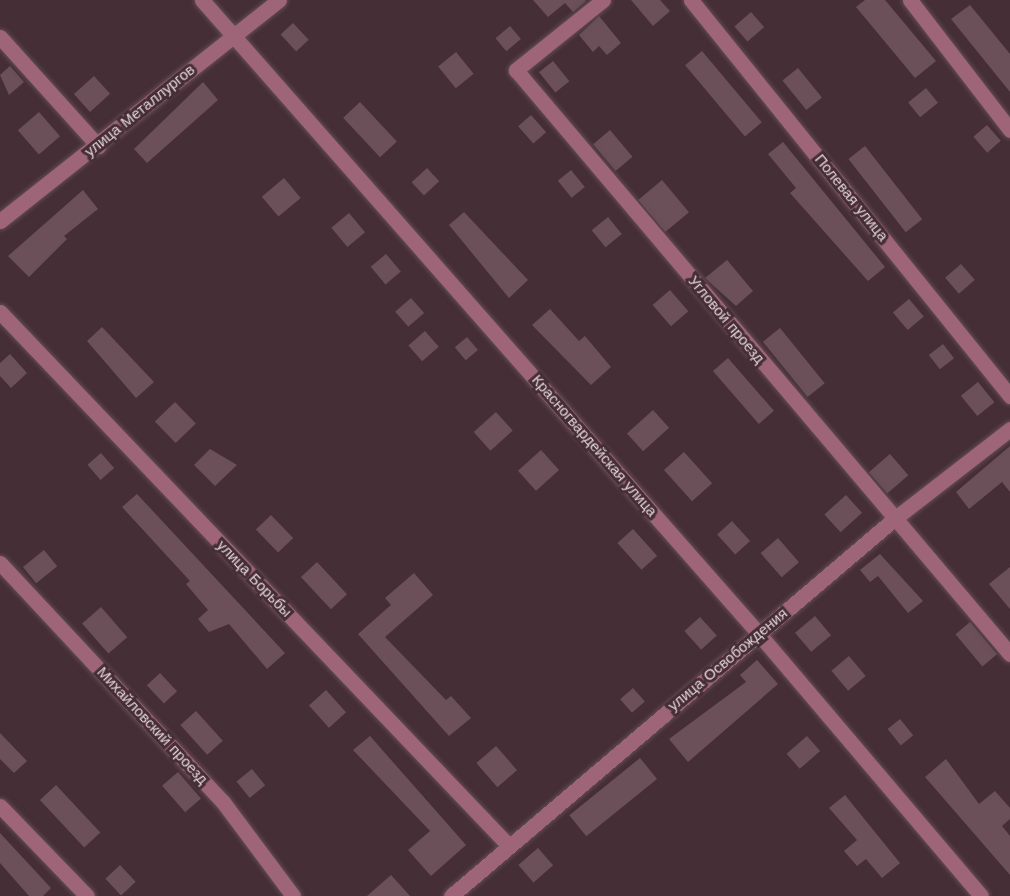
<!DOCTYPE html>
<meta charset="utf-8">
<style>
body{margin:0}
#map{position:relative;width:1010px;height:896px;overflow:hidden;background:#462e36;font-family:"Work Sans",sans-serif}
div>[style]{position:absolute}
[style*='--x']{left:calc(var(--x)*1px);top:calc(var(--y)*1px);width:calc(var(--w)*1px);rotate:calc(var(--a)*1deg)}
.building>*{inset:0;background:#6b5059;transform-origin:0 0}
.roads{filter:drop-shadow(0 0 2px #624c53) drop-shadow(0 0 2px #624c53)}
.minor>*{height:15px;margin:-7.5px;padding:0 7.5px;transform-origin:7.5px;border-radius:7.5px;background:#9e6478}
span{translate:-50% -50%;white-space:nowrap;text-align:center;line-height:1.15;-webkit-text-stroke:6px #462e36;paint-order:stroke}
.street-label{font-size:15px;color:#e4d4d9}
</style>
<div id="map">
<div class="building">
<div style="clip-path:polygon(533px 0,585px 0,586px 1px,573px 12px,565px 3px,548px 17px)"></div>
<div style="clip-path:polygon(631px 0,660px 0,670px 11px,653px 26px)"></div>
<div style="clip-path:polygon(865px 0,885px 0,936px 61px,915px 78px,856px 7px)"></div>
<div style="clip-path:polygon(970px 5px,1010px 54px,1010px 92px,951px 19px)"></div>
<div style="left:751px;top:12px;width:20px;height:22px;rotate:49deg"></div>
<div style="clip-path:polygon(599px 16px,621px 43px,607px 55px,599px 46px,593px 52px,579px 35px)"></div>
<div style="left:293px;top:23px;width:23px;height:17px;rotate:47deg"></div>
<div style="left:510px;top:26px;width:17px;height:19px;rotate:50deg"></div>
<div style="left:702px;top:51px;width:93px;height:22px;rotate:50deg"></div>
<div style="left:456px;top:52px;width:28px;height:23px;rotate:51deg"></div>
<div style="left:553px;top:61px;width:26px;height:18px;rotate:51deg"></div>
<div style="clip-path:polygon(10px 66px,24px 82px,9px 95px,0 75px)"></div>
<div style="left:798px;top:68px;width:38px;height:20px;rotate:51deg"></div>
<div style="left:94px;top:76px;width:24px;height:27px;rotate:48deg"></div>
<div style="clip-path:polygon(203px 82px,218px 100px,147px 163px,134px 149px)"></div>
<div style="left:926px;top:88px;width:19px;height:23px;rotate:51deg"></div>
<div style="left:360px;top:102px;width:54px;height:23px;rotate:47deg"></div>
<div style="left:39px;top:112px;width:32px;height:28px;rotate:49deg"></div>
<div style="left:531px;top:115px;width:23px;height:17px;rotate:49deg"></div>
<div style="left:987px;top:125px;width:21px;height:18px;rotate:49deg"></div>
<div style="left:610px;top:130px;width:35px;height:22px;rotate:50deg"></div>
<div style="clip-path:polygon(783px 142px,885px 267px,868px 281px,790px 193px,796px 188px,768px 154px)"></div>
<div style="left:865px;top:146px;width:93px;height:21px;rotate:52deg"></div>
<div style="left:427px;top:168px;width:18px;height:21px;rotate:47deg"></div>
<div style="left:571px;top:170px;width:22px;height:17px;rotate:51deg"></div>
<div style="left:284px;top:178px;width:26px;height:29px;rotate:50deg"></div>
<div style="left:662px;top:180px;width:42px;height:31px;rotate:50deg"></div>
<div style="clip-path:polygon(83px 190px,98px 209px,64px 236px,67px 239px,29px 277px,8px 256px)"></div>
<div style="clip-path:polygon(464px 212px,528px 280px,509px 298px,449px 225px)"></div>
<div style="left:349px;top:213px;width:25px;height:23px;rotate:50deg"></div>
<div style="left:608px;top:217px;width:22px;height:21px;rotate:51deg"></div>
<div style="left:386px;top:254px;width:23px;height:20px;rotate:50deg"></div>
<div style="clip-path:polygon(727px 260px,753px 291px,736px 306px,705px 278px)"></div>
<div style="left:961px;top:264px;width:21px;height:21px;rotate:49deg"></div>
<div style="left:670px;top:290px;width:28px;height:23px;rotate:49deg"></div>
<div style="left:411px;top:298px;width:20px;height:21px;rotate:49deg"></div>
<div style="left:909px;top:299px;width:23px;height:21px;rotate:50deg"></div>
<div style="clip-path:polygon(550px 309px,579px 341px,585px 336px,611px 367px,591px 385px,532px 325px)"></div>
<div style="clip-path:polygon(102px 327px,154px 382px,136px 398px,87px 341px)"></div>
<div style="left:780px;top:328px;width:71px;height:22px;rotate:51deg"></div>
<div style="left:425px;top:331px;width:21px;height:22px;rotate:49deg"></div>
<div style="left:467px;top:337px;width:17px;height:16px;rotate:50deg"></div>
<div style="left:943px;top:344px;width:18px;height:18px;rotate:52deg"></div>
<div style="clip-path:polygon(10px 354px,27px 373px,11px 388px,0 376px,0 363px)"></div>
<div style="left:728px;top:358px;width:70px;height:20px;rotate:49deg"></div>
<div style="left:978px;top:382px;width:26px;height:22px;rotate:51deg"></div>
<div style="left:175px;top:402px;width:30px;height:28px;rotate:46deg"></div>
<div style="left:653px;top:410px;width:24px;height:35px;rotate:48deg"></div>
<div style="left:496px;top:412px;width:25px;height:30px;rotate:48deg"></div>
<div style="clip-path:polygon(1010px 446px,1010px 492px,1002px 482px,969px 509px,956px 492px)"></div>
<div style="clip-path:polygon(210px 449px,237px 465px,215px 486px,194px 465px)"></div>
<div style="left:541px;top:450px;width:27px;height:31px;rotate:48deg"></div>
<div style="left:684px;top:452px;width:42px;height:27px;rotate:48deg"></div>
<div style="left:101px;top:453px;width:20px;height:18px;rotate:49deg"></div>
<div style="left:890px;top:454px;width:28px;height:28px;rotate:49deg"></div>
<div style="clip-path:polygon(137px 494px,285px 653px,267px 669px,229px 624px,209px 632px,198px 619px,208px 610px,186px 584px,190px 581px,122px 507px)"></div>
<div style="left:846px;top:495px;width:24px;height:29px;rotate:48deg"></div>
<div style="left:271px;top:515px;width:32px;height:21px;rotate:46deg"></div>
<div style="left:732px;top:521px;width:27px;height:20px;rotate:48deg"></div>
<div style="left:633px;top:529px;width:36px;height:21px;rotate:48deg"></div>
<div style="left:778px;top:538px;width:32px;height:23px;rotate:49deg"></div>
<div style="left:44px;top:550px;width:21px;height:27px;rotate:51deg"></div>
<div style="clip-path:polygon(880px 554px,923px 601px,908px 613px,878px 576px,870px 582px,860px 570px)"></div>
<div style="left:317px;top:562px;width:44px;height:22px;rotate:47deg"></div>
<div style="clip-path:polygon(1010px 567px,1010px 609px,989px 584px)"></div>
<div style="clip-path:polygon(414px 573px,433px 595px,385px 637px,446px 700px,451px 696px,471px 718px,449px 736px,358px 634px,391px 605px,385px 598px)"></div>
<div style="left:101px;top:607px;width:40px;height:25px;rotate:49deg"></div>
<div style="left:815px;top:616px;width:25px;height:26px;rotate:50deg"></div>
<div style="left:700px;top:617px;width:25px;height:21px;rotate:48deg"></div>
<div style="left:970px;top:622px;width:42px;height:19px;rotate:50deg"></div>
<div style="left:849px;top:656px;width:26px;height:23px;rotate:50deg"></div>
<div style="clip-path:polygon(757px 660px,778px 684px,688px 762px,669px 739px,746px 682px,740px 675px)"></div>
<div style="left:160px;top:673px;width:25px;height:18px;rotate:47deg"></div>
<div style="left:633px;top:688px;width:18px;height:17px;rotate:49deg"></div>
<div style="left:326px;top:690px;width:30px;height:23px;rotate:48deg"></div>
<div style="left:196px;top:711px;width:40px;height:21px;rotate:48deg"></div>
<div style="left:900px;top:719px;width:21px;height:16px;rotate:51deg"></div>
<div style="clip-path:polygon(0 733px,27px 761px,14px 773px,0 759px)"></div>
<div style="clip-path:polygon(370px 736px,466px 845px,431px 876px,408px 850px,430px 831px,353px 750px)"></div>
<div style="left:807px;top:736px;width:20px;height:27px;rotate:49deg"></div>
<div style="left:496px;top:746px;width:32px;height:26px;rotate:49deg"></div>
<div style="left:640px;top:758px;width:27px;height:91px;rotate:51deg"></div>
<div style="clip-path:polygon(946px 759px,979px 804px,995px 791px,1010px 808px,1010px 819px,1002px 826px,1010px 836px,1010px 875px,925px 777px)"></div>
<div style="left:252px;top:769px;width:21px;height:20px;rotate:51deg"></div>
<div style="left:178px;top:772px;width:35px;height:21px;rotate:49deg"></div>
<div style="left:56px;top:785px;width:65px;height:22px;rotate:47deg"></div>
<div style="clip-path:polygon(845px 795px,900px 863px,882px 878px,866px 859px,857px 866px,844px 851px,857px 840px,829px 808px)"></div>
<div style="clip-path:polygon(0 833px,51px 888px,43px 896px,29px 896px,0 863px)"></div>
<div style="left:538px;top:848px;width:23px;height:26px;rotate:49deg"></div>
<div style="left:120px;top:865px;width:23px;height:20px;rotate:47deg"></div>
<div style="clip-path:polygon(391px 875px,410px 896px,367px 896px)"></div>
</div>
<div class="roads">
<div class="minor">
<div style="--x:202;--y:0;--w:844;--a:48.7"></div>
<div style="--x:759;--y:634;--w:343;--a:49.7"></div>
<div style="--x:603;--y:0;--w:112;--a:141.2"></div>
<div style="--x:516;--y:70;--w:765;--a:49.77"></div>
<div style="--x:691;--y:0;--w:509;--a:51.15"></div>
<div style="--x:910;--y:0;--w:164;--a:52.4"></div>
<div style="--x:0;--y:37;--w:147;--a:48"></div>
<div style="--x:0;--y:221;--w:356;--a:-38.4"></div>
<div style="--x:0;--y:312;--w:738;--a:46.37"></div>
<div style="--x:0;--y:563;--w:327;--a:47"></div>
<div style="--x:223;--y:802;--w:117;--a:53.3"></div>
<div style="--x:0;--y:806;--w:125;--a:46"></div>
<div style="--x:451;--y:896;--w:582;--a:-40.4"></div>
<div style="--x:894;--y:519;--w:147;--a:-37.8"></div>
</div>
</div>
<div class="street-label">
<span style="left:140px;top:111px;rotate:-39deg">улица Металлургов</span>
<span style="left:851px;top:198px;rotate:51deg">Полевая улица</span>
<span style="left:726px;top:320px;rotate:50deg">Угловой проезд</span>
<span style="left:594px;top:446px;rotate:49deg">Красногвардейская улица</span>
<span style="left:254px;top:579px;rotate:46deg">улица Борьбы</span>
<span style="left:728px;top:660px;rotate:-40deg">улица Освобождения</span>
<span style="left:152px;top:726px;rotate:47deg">Михайловский проезд</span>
</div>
</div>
